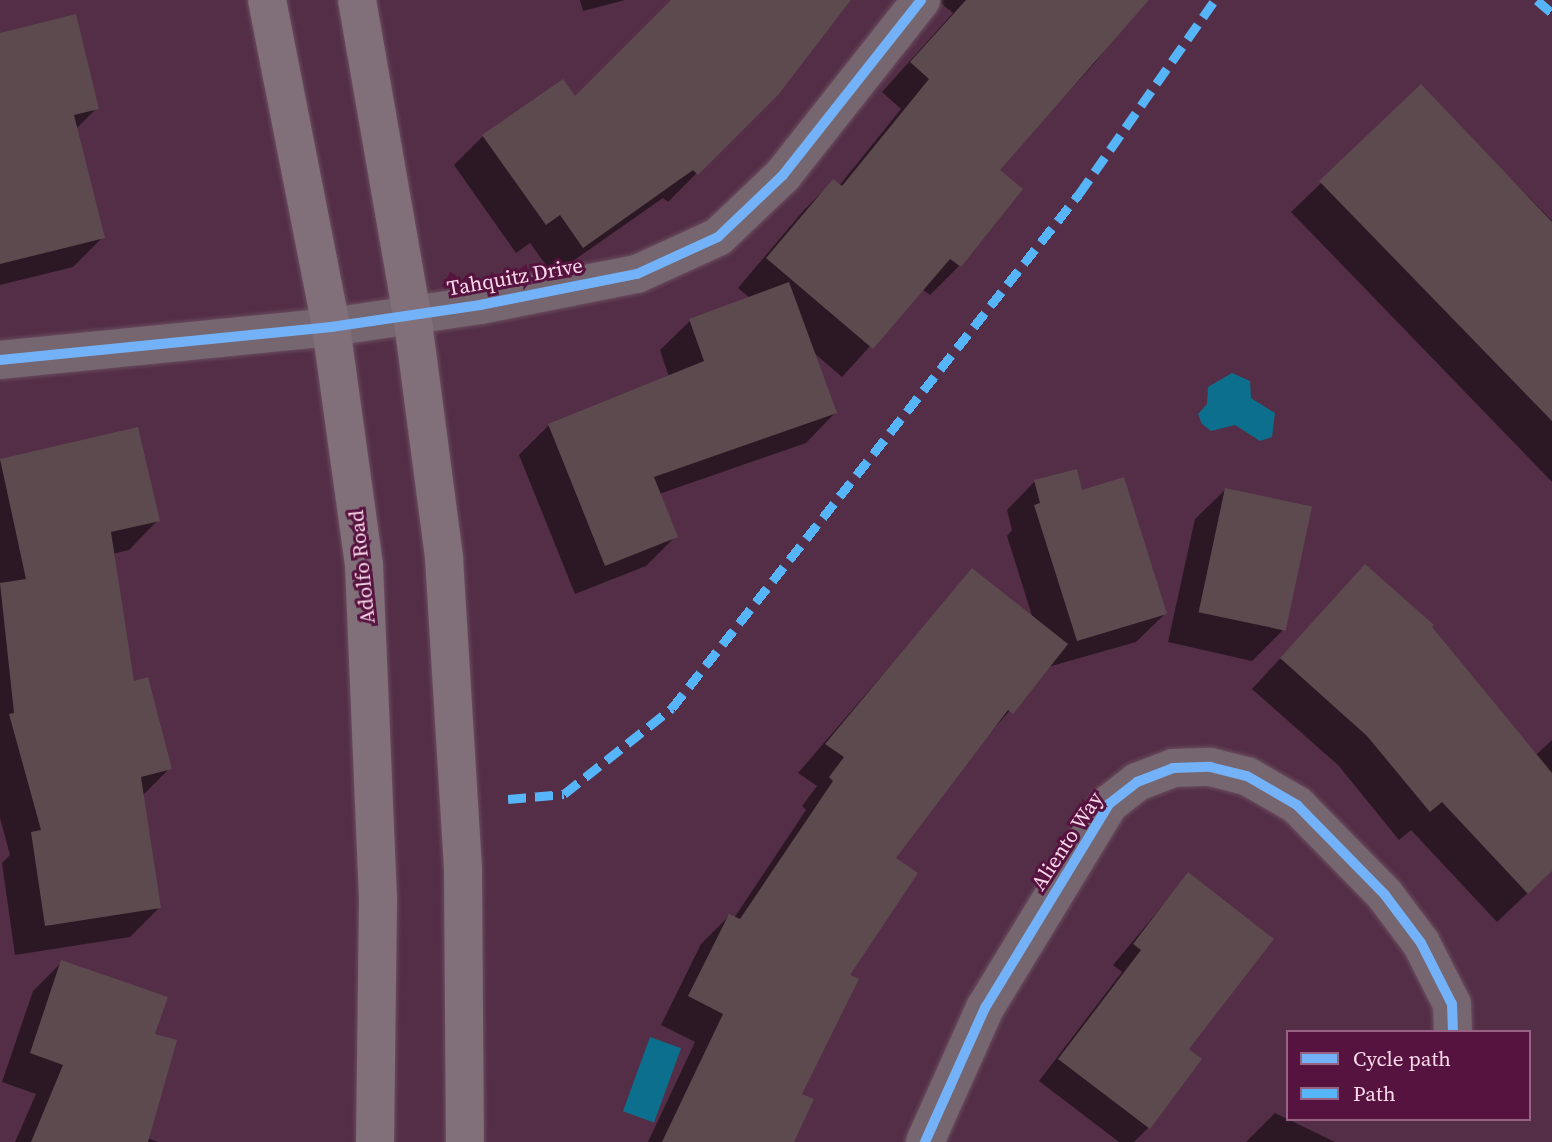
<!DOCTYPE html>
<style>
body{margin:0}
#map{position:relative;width:1552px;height:1142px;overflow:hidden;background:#532e46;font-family:"Source Serif 4",serif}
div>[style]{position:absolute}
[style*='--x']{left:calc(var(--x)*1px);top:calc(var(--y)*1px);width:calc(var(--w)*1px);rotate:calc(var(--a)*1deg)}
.water>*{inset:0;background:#0c6f8d;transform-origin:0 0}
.shadow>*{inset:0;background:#0007}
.building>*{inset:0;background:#5d4a4e;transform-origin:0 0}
.roads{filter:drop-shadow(0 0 2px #6b4d60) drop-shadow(0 0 2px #6b4d60)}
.street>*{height:38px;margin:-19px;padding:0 19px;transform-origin:19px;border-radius:19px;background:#75666f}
.secondary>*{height:38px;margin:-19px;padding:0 19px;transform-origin:19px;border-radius:19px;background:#816f7a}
.quiet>*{height:9px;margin-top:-4.5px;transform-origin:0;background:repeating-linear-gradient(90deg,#56b5f8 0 18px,transparent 0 27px)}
.cycleway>*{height:10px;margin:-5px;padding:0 5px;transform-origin:5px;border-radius:5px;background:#73b2f8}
span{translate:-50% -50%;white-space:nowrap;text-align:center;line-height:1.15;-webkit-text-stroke:6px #56133f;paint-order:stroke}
.street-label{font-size:21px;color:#fbd9eb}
.legend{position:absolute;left:1286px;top:1030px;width:245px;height:91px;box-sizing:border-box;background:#56133f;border:2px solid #986284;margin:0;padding:9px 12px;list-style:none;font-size:21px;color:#fbd9eb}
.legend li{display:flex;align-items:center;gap:14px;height:35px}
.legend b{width:35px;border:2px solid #986284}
</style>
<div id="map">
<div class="water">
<div style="clip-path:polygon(1232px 373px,1250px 381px,1251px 398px,1275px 413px,1272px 437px,1260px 441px,1235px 425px,1211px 431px,1202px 424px,1198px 414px,1207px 404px,1208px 387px)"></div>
<div style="left:650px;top:1037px;width:33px;height:79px;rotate:20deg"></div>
</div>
<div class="shadow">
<div style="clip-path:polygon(580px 0,625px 0,583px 11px)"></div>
<div style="clip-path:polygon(674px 0,851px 0,777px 93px,668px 202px,663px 198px,553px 275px,530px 243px,516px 253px,454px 165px,483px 136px,562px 81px,575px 99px)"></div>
<div style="clip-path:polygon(937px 0,1144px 0,1093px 65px,997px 170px,1021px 189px,959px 266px,930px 295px,922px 289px,842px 377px,813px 352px,835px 413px,806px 443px,659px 494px,676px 536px,646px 566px,575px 594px,519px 455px,549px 425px,669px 377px,660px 350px,690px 321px,750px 298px,738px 288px,804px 210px,833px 181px,839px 186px,901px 109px,882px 92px,953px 13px)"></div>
<div style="clip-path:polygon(0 35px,97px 108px,76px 129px,103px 237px,73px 267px,0 285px)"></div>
<div style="clip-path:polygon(1421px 87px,1552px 221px,1552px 482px,1291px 212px)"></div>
<div style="clip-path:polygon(137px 429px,158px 520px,129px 550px,112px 554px,132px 683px,170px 768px,142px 796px,160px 907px,130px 937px,15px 955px,2px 863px,10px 855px,0 818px,0 461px)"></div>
<div style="clip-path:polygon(1035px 481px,1081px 492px,1165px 614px,1136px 642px,1048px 667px,983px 741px,894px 859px,800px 1094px,792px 1142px,648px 1142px,695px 1042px,661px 1025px,701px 944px,729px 916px,734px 918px,806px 810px,802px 806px,817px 786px,798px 773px,972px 571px,1033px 619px,1007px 536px,1012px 530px,1007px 510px)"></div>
<div style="clip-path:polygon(1225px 490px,1282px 631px,1252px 661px,1168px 642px,1195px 519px)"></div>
<div style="clip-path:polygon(1365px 566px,1535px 756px,1552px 740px,1552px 870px,1497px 922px,1411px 830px,1399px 840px,1338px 765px,1252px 689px)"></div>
<div style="clip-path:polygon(1188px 875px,1186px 1050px,1148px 1128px,1134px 1142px,1119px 1142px,1039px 1081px,1122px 972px,1113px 965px)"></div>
<div style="clip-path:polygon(62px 962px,153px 1035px,147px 1138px,158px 1142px,15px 1142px,36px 1094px,2px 1082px,33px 991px)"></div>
<div style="clip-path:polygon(1275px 1113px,1335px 1142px,1246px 1142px)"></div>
</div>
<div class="building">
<div style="clip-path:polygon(671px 0,851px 0,778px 95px,698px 175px,693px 170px,583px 248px,560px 215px,546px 225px,482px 135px,563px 79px,575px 96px)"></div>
<div style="clip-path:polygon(966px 0,1149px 0,1000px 170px,1023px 189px,961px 267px,950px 259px,873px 349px,766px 258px,833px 179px,842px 186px,929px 79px,910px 62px)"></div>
<div style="clip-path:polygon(76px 14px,99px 109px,74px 115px,105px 238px,0 264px,0 33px)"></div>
<div style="clip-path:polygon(1421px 84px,1552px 222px,1552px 421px,1319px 181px)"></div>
<div style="clip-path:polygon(789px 282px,837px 413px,654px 477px,678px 537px,605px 566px,548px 424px,704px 361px,689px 319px)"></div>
<div style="clip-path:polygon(138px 427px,160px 521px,111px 532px,134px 681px,148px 677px,172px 769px,141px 777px,161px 908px,45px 926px,31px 832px,41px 830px,9px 714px,14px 713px,0 583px,26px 579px,0 459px)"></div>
<div style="clip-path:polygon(1077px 469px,1082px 490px,1124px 477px,1167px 614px,1077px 641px,1034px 505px,1040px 503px,1034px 480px)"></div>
<div style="left:1225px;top:488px;width:89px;height:127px;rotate:12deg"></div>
<div style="clip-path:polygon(1365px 564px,1434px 625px,1432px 627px,1552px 773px,1552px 871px,1528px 894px,1442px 802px,1430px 812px,1367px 736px,1280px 658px)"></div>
<div style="clip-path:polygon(972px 568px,1068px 644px,1013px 714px,1008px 710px,896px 858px,918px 873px,850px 975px,859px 979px,802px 1094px,814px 1099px,794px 1142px,662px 1142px,723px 1014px,688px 996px,729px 914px,740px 919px,833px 781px,829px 777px,844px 757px,825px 744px)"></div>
<div style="clip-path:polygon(1188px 872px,1274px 939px,1189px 1049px,1202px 1059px,1150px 1129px,1058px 1059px,1141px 950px,1133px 944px)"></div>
<div style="clip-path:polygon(61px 960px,168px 997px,155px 1034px,177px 1040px,148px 1142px,31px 1142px,63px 1065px,30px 1053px)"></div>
</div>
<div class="roads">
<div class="street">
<div style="--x:0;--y:360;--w:333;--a:-5.7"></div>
<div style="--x:331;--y:327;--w:151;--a:-8.4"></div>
<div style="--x:480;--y:305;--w:160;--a:-11.2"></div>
<div style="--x:637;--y:274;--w:89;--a:-24.6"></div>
<div style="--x:718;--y:237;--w:90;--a:-43.6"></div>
<div style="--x:783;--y:175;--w:223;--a:-51.7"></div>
<div style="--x:925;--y:1142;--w:147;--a:-65.9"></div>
<div style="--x:985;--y:1008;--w:239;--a:-58.7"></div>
<div style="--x:1109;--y:804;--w:36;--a:-38"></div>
<div style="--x:1137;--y:782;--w:39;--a:-21"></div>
<div style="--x:1173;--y:768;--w:37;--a:-2"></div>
<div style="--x:1210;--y:767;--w:38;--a:14"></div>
<div style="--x:1247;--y:776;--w:58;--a:30.1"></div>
<div style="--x:1297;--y:805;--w:126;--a:45.6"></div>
<div style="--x:1385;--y:895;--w:60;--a:53.1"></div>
<div style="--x:1421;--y:943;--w:68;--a:63.1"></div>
<div style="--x:1452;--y:1004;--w:28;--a:88"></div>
</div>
<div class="secondary">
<div style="--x:267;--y:0;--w:333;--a:78.9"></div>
<div style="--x:331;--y:327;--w:240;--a:82.1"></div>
<div style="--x:364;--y:565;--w:334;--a:87.6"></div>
<div style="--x:378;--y:899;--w:243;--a:90.7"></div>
<div style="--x:357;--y:0;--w:319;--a:80.1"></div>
<div style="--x:412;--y:314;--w:246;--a:82.5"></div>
<div style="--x:444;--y:558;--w:312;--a:86.5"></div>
<div style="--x:463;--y:869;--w:273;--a:89.6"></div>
</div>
</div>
<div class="quiet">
<div style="--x:1537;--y:0;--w:20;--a:41"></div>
<div style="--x:508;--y:799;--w:56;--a:-5.1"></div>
<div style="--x:564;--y:794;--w:138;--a:-38.5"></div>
<div style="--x:672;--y:708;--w:656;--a:-51.63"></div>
<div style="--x:1079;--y:194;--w:237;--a:-55"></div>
</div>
<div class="cycleway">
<div style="--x:0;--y:360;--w:333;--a:-5.7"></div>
<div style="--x:331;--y:327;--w:151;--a:-8.4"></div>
<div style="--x:480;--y:305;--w:160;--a:-11.2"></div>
<div style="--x:637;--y:274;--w:89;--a:-24.6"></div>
<div style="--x:718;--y:237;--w:90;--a:-43.6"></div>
<div style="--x:783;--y:175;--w:223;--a:-51.7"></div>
<div style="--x:925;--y:1142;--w:147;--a:-65.9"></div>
<div style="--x:985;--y:1008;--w:239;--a:-58.7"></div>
<div style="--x:1109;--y:804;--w:36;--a:-38"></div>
<div style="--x:1137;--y:782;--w:39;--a:-21"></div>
<div style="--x:1173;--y:768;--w:37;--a:-2"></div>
<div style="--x:1210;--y:767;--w:38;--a:14"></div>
<div style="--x:1247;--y:776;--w:58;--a:30.1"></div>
<div style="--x:1297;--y:805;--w:126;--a:45.6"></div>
<div style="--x:1385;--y:895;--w:60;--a:53.1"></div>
<div style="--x:1421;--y:943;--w:68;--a:63.1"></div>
<div style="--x:1452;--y:1004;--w:28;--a:88"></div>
</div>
<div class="street-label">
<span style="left:515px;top:277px;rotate:-10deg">Tahquitz Drive</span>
<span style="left:362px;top:567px;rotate:-96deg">Adolfo Road</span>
<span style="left:1067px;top:841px;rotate:-57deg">Aliento Way</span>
</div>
<ul class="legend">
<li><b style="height:9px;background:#73b2f8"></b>Cycle path</li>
<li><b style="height:9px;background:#56b5f8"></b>Path</li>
</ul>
</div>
